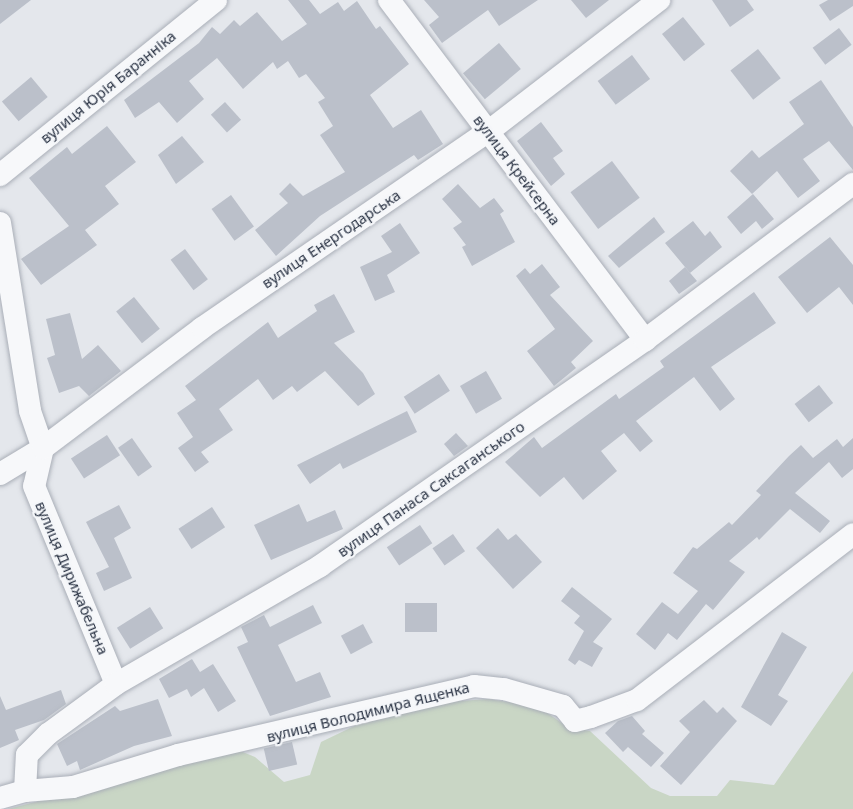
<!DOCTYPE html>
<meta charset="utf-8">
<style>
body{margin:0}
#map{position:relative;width:853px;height:809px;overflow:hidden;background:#e4e7ec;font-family:"Noto Sans",sans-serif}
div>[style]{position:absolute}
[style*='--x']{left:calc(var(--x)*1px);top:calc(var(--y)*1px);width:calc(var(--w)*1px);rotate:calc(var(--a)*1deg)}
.green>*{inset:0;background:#c9d6c5}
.building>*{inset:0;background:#bbc0ca;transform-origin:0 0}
.roads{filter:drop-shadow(0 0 2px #a9aeb7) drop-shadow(0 0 2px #a9aeb7)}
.minor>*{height:22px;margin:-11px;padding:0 11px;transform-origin:11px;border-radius:11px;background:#f7f8fa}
span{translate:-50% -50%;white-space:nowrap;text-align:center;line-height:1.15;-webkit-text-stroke:4.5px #f4f6f9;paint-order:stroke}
.street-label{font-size:15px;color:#2b3445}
</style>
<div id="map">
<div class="green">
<div style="clip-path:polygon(853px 671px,853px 809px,8px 809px,238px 750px,255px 757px,284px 782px,310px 775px,321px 742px,373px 717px,446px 702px,488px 699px,522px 704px,546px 712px,569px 728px,590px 731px,651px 788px,670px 796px,717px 796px,730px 780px,774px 785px)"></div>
</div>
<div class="building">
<div style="clip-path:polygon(0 0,31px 0,0 24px)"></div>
<div style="clip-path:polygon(288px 0,309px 0,320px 14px,338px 2px,344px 11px,357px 1px,376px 29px,380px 26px,409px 64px,370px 95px,393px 128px,421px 110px,443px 144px,418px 160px,414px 155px,320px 216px,276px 256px,255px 230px,288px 203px,279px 194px,290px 183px,303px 196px,345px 172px,320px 135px,333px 126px,318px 102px,325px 98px,306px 74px,299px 78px,288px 61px,277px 69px,273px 62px,243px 89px,217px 58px,189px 81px,204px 99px,177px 123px,159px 102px,135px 118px,124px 100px,199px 43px,212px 27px,220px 34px,234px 20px,240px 26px,257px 12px,282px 41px,307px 24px)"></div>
<div style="clip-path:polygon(424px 0,538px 0,499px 26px,488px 10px,442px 43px,429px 25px,439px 17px)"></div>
<div style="clip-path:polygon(571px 0,609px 0,586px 18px)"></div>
<div style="clip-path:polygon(712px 0,747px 0,754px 10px,730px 27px)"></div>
<div style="clip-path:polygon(828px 0,853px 0,853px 6px,830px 21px,819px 5px)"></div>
<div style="left:683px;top:17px;width:35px;height:27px;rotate:51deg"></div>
<div style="left:839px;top:28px;width:21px;height:33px;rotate:53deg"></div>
<div style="left:499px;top:43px;width:34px;height:47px;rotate:50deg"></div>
<div style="left:758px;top:49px;width:37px;height:35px;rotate:52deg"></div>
<div style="left:632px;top:55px;width:30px;height:43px;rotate:53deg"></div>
<div style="left:31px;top:77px;width:26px;height:38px;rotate:50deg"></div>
<div style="clip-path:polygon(821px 80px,853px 127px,853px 170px,829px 141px,803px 159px,820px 181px,798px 198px,777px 171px,752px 194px,730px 171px,752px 150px,759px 158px,804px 124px,789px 102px)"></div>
<div style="left:225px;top:102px;width:24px;height:19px;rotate:48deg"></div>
<div style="clip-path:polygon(541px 122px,563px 151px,553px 158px,565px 174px,551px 186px,517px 141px)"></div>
<div style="clip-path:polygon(107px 126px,136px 162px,105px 186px,119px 204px,85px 230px,97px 245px,41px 285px,21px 259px,69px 226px,29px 178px,67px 147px,72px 154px)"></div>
<div style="clip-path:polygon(182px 136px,204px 162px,176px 184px,158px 155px)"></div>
<div style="left:612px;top:161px;width:46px;height:52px;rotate:53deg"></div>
<div style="clip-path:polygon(458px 184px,480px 208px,494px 198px,504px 211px,500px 214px,515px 242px,472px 266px,462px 247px,466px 245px,453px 228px,462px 222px,442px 199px)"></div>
<div style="clip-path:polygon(753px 194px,774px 219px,762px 229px,756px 221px,741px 234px,727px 217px)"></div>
<div style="left:231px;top:195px;width:39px;height:24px;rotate:54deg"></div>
<div style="clip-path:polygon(654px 217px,665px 232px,619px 268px,608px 256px)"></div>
<div style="clip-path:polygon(693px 221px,705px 236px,710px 231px,722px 247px,690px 273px,665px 243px)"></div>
<div style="clip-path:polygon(400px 223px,420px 253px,387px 275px,395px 292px,375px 301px,360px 267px,392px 252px,381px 236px)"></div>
<div style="clip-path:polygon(830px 237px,853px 265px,853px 305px,839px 287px,807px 313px,778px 277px)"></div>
<div style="left:185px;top:249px;width:38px;height:18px;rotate:53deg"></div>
<div style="clip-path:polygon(542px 264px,560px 287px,550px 295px,593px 341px,571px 362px,576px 368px,554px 386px,527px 351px,555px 329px,516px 276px,525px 268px,530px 274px)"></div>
<div style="clip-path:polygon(685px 267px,697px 281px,679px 294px,669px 281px)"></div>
<div style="clip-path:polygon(754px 292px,776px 323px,711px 367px,735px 399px,720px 411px,694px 377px,636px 421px,653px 441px,640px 452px,624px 433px,601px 451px,617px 471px,583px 500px,564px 477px,540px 497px,505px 462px,534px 437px,542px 448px,616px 394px,619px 399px,664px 367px,660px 361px)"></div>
<div style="clip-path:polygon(334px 294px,355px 332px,334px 343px,363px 373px,375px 394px,358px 406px,325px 371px,297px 392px,292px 386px,273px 400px,258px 379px,219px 409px,233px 430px,201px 452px,209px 462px,195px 472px,178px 448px,193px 437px,177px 413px,196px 400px,185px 386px,268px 322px,278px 338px,317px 311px,314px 305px)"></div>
<div style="left:134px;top:297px;width:41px;height:23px;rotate:51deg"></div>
<div style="clip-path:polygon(70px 313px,82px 359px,98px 345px,121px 371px,89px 396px,79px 386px,59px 393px,47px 358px,55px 355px,46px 319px)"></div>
<div style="left:486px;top:371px;width:32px;height:30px;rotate:60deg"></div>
<div style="left:439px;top:374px;width:20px;height:42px;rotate:57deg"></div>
<div style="left:819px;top:385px;width:23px;height:31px;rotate:52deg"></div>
<div style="clip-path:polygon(407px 411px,417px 432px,343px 469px,340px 463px,310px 484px,297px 465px)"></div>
<div style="clip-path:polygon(456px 433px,468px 446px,454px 456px,444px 444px)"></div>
<div style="left:107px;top:435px;width:24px;height:43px;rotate:57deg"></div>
<div style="left:132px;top:438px;width:35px;height:17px;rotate:55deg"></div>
<div style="clip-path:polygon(853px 438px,853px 469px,842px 478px,829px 462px,795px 493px,830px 521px,820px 533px,790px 509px,759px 540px,757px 537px,729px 561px,745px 572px,713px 610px,706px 604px,677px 640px,668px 633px,655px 650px,636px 634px,662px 602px,678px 614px,698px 591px,673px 573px,693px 547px,697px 549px,729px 522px,732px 525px,761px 495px,756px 491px,789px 456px,801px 445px,813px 458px,837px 439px,843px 447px)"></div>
<div style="clip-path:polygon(299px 504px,307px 522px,335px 510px,343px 529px,271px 560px,254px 525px)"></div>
<div style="clip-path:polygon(119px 505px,131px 528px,114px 538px,132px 578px,104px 591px,96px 573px,109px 567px,86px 522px)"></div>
<div style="left:212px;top:507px;width:24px;height:40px;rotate:57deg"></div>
<div style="left:420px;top:525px;width:22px;height:40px;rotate:56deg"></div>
<div style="clip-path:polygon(498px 528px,508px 540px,516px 534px,542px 562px,513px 589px,476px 548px)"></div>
<div style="left:453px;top:534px;width:21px;height:25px;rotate:55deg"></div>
<div style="clip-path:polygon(572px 587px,612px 619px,593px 642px,603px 648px,592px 667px,579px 660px,575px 665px,568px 660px,584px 631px,574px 623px,580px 616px,561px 601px)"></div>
<div style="left:405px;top:603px;width:32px;height:29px"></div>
<div style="clip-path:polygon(313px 605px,322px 623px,278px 645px,296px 682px,320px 672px,331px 697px,270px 716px,237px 647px,248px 642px,241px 627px,264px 615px,270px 627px)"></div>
<div style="left:150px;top:607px;width:25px;height:39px;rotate:58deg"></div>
<div style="left:363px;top:624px;width:21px;height:25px;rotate:62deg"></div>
<div style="clip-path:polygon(782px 632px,807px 647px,778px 695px,788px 701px,771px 726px,741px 707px)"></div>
<div style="clip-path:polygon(192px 659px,200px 672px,213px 664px,236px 701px,218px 712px,204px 688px,191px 697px,187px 689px,169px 698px,159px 679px)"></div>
<div style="clip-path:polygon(61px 690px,66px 704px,44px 720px,15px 730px,19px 740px,0 748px,0 696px,6px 710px)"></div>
<div style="clip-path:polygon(158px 699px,172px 736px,134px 746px,80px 770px,77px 761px,67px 766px,57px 744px,115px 706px,120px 711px)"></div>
<div style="clip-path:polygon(704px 700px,717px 713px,723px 707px,737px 721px,681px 785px,660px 766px,690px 732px,679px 721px)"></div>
<div style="clip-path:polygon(632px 716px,645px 731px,642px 734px,664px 753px,651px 767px,628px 747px,623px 752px,605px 733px,618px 721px)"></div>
<div style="left:292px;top:742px;width:23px;height:29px;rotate:77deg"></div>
</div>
<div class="roads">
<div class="minor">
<div style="--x:389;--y:0;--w:426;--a:53"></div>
<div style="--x:0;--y:175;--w:278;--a:-39"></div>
<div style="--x:0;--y:223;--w:190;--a:80.9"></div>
<div style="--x:30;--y:411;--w:39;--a:71"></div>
<div style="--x:43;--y:448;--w:39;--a:103"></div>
<div style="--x:34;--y:486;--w:214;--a:67.5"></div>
<div style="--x:0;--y:474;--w:50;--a:-31.2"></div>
<div style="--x:43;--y:448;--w:199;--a:-37"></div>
<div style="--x:202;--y:328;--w:348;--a:-34.5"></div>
<div style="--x:489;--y:131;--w:215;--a:-37.6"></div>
<div style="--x:25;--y:791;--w:36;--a:-87"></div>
<div style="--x:27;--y:755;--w:30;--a:-45"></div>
<div style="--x:48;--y:734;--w:84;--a:-36.3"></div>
<div style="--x:116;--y:684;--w:236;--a:-30"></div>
<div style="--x:320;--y:566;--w:396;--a:-34.8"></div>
<div style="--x:645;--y:340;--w:260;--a:-36.9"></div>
<div style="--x:0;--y:798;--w:26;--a:-16"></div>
<div style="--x:25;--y:791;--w:48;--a:-4.8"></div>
<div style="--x:73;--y:787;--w:110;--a:-16.9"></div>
<div style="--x:178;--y:755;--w:304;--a:-13.1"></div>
<div style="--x:474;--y:686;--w:30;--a:6"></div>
<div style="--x:504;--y:689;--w:61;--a:16.1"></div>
<div style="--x:563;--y:706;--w:19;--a:51"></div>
<div style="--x:575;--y:721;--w:16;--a:-14"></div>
<div style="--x:591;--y:717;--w:49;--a:-20.3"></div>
<div style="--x:637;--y:700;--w:272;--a:-37.5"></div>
</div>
</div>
<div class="street-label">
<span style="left:108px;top:87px;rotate:-39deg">вулиця Юрія Баранніка</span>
<span style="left:517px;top:170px;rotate:53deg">вулиця Крейсерна</span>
<span style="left:331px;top:239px;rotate:-34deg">вулиця Енергодарська</span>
<span style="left:431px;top:489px;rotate:-35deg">вулиця Панаса Саксаганського</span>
<span style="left:72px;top:578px;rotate:67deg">вулиця Дирижабельна</span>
<span style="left:368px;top:712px;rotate:-14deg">вулиця Володимира Ященка</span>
</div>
</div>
